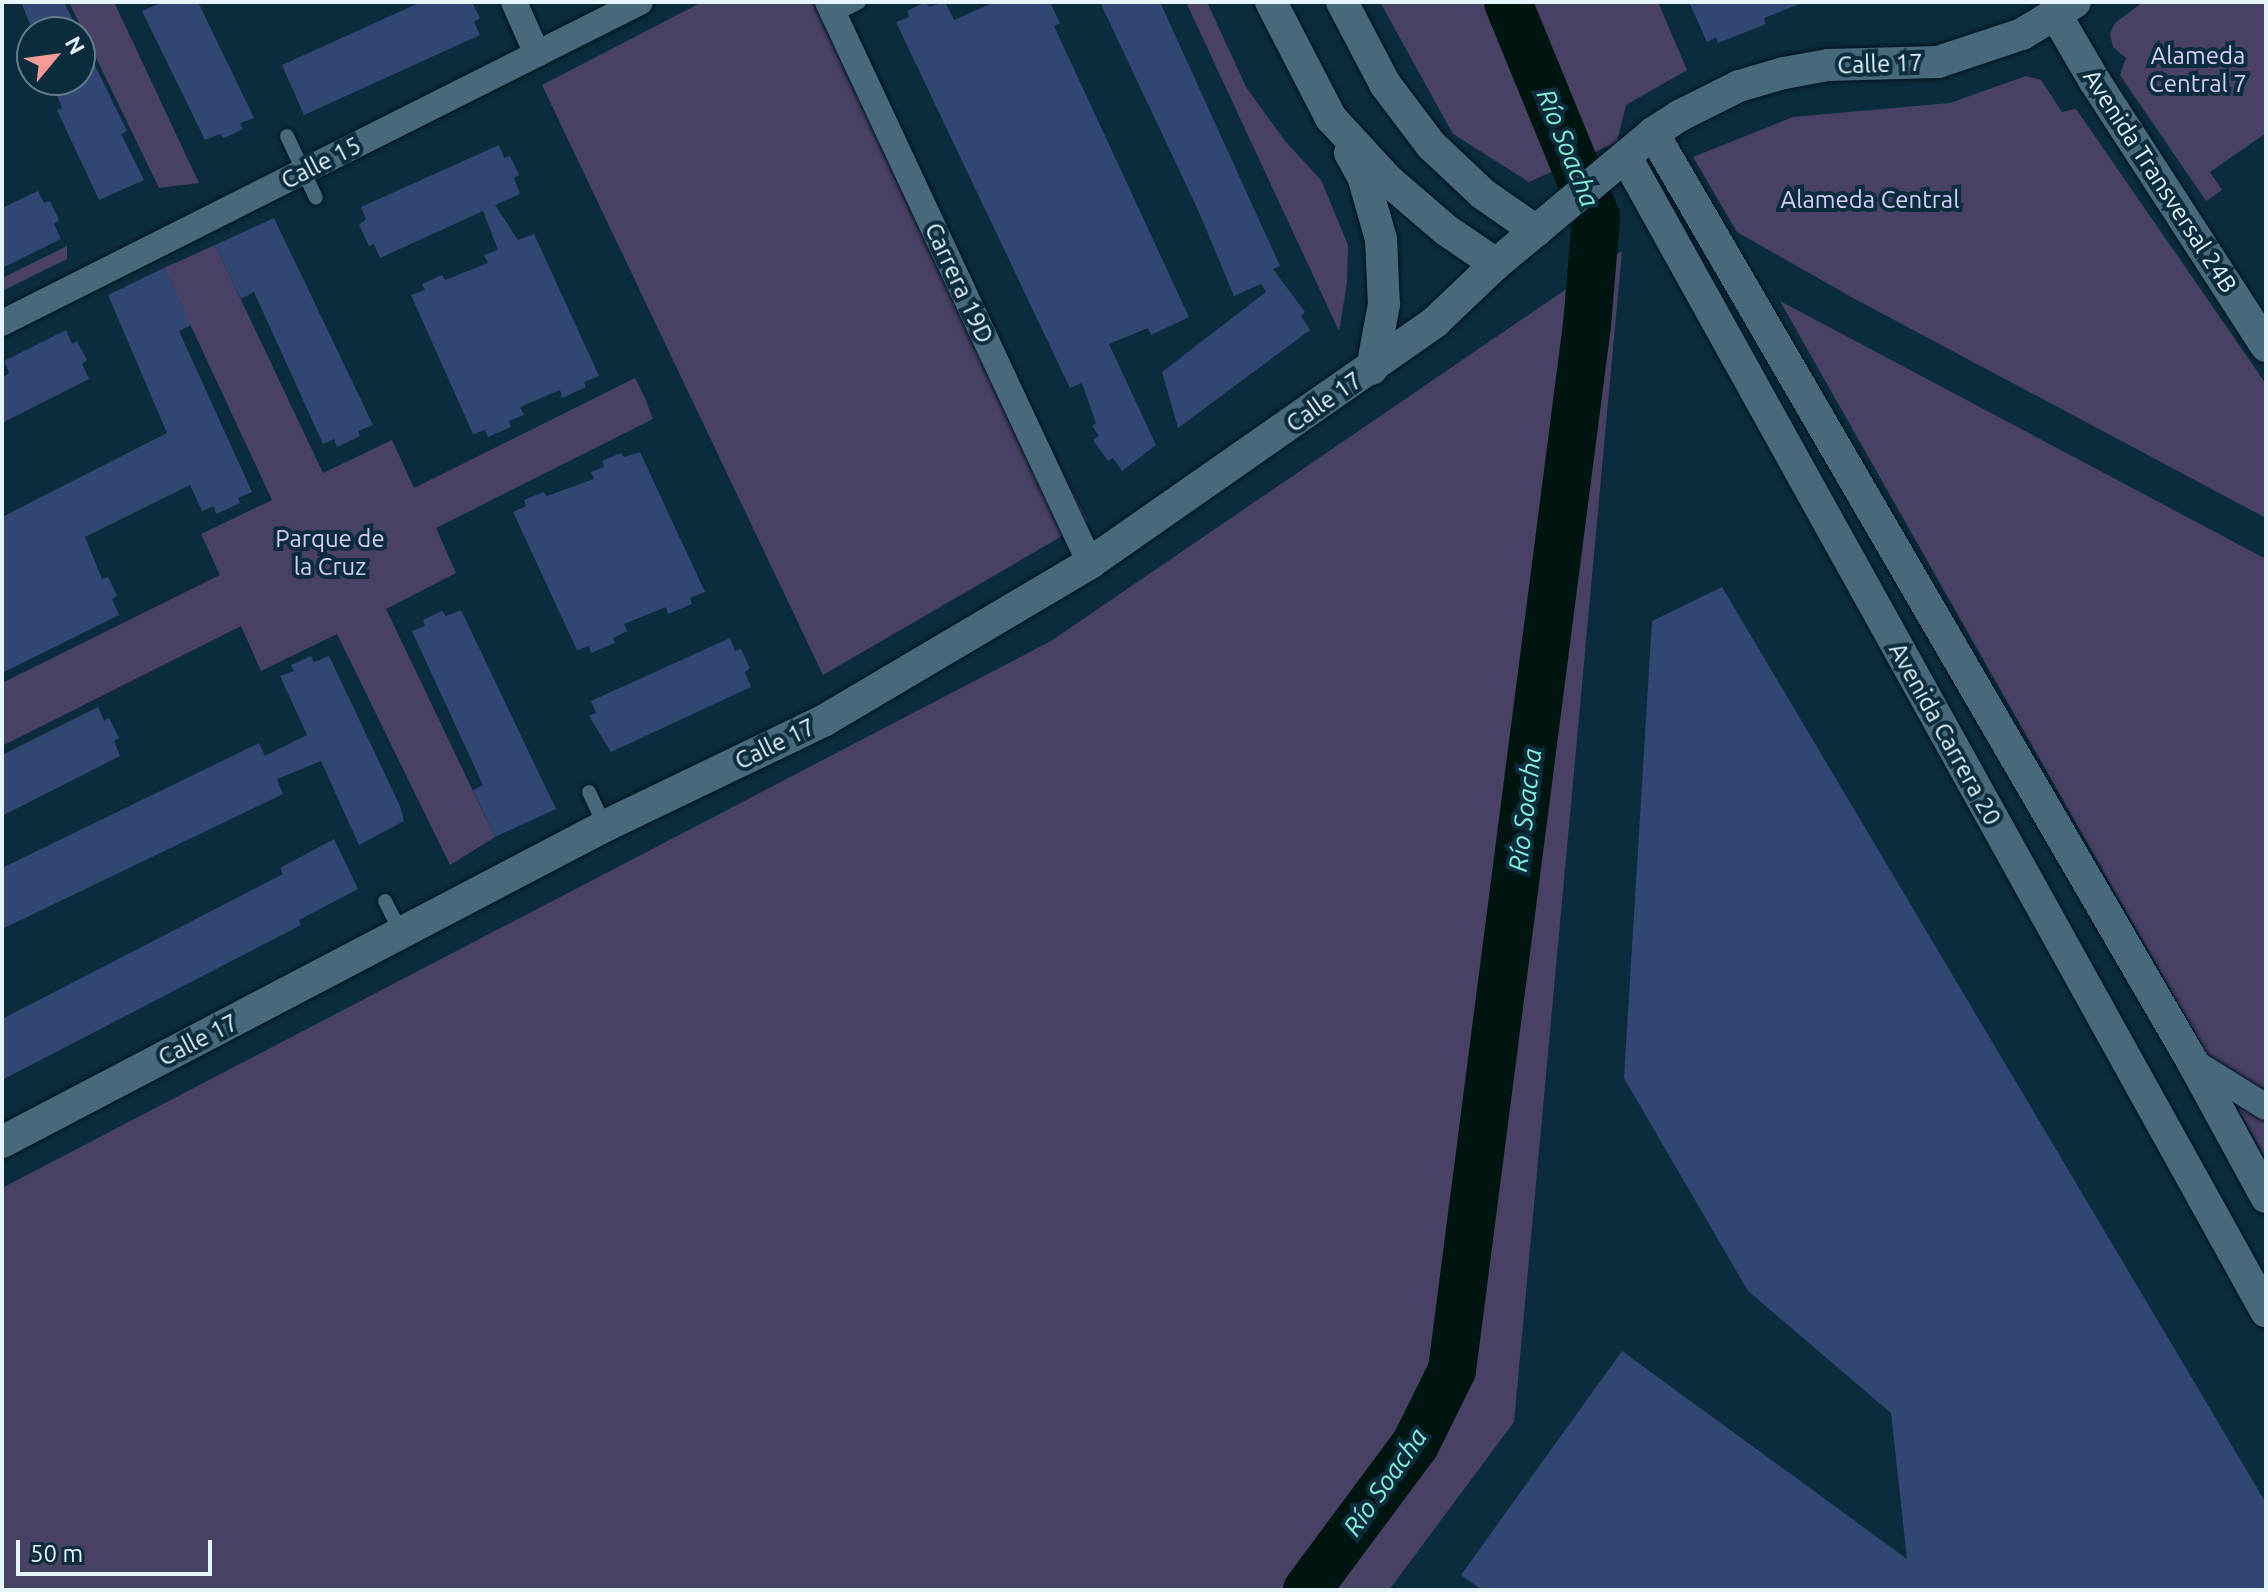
<!DOCTYPE html>
<meta charset="utf-8">
<style>
body{margin:0}
#map{position:relative;width:2268px;height:1592px;overflow:hidden;background:#0b2c3c;font-family:Ubuntu,sans-serif}
div>[style]{position:absolute}
[style*='--x']{left:calc(var(--x)*1px);top:calc(var(--y)*1px);width:calc(var(--w)*1px);rotate:calc(var(--a)*1deg)}
.green>*{inset:0;background:#494164}
.river>*{height:48px;margin:-24px;padding:0 24px;transform-origin:24px;border-radius:24px;background:#011510}
.building>*{inset:0;background:#324673}
.roads{filter:drop-shadow(0 0 2px #00131f) drop-shadow(0 0 2px #00131f)}
.service>*{height:14px;margin:-7px;padding:0 7px;transform-origin:7px;border-radius:7px;background:#48687c}
.minor>*{height:26px;margin:-13px;padding:0 13px;transform-origin:13px;border-radius:13px;background:#48687c}
.tertiary>*{height:32px;margin:-16px;padding:0 16px;transform-origin:16px;border-radius:16px;background:#48687c}
span{translate:-50% -50%;white-space:nowrap;text-align:center;line-height:1.15;-webkit-text-stroke:8px #0b2c3c;paint-order:stroke}
.park-label{font-size:24px;color:#d6ccfc}
.street-label{font-size:24px;color:#e6f4fd}
.water-label{font-size:26px;color:#82f0d6;font-style:italic}
.frame{position:absolute;inset:0;border:4px solid #e6f4fd;pointer-events:none}
.north{position:absolute;left:16px;top:16px;width:80px;height:80px;box-sizing:border-box;background:#0b2c3c;border:2px solid #637c89;border-radius:50%;rotate:61deg;font-size:22px;font-weight:700;line-height:32px;text-align:center;color:#e6f4fd}
.north::after{content:'';display:block;margin:auto;width:28px;height:36px;background:#f59b97;clip-path:polygon(50% 0,100% 100%,50% 72%,0 100%)}
.scale{position:absolute;left:16px;top:1540px;width:196px;height:36px;box-sizing:border-box;border:4px solid #e6f4fd;border-top:0;padding-left:10px;font-size:24px;line-height:28px;white-space:nowrap;color:#e6f4fd;-webkit-text-stroke:6px #0b2c3c;paint-order:stroke}
</style>
<div id="map">
<div class="green">
<div style="clip-path:polygon(69px 2px,114px 2px,199px 183px,159px 188px)"></div>
<div style="clip-path:polygon(702px 2px,823px 2px,1088px 521px,823px 675px,542px 85px)"></div>
<div style="clip-path:polygon(1186px 2px,1207px 2px,1246px 87px,1285px 141px,1321px 180px,1348px 245px,1347px 283px,1339px 331px)"></div>
<div style="clip-path:polygon(1380px 2px,1658px 2px,1687px 70px,1626px 105px,1617px 142px,1529px 182px,1453px 134px)"></div>
<div style="clip-path:polygon(2143px 2px,2266px 2px,2266px 133px,2210px 172px,2222px 190px,2206px 201px,2120px 75px,2126px 58px,2113px 47px,2110px 34px,2115px 23px)"></div>
<div style="clip-path:polygon(2026px 76px,2041px 80px,2062px 112px,2076px 109px,2266px 384px,2266px 518px,1853px 298px,1737px 232px,1693px 157px,1793px 117px,1950px 103px)"></div>
<div style="clip-path:polygon(215px 245px,323px 473px,392px 440px,414px 488px,635px 378px,645px 398px,653px 419px,436px 528px,456px 573px,386px 609px,495px 837px,450px 865px,337px 634px,261px 671px,241px 626px,2px 746px,2px 683px,220px 575px,201px 534px,272px 500px,164px 268px)"></div>
<div style="clip-path:polygon(67px 246px,67px 259px,2px 291px,2px 278px)"></div>
<div style="clip-path:polygon(1622px 251px,1514px 1422px,1389px 1590px,2px 1590px,2px 1188px,1051px 641px)"></div>
<div style="clip-path:polygon(1780px 301px,2266px 559px,2266px 1159px,2221px 1079px)"></div>
</div>
<div class="river">
<div style="--x:1307;--y:1590;--w:183;--a:-53.4"></div>
<div style="--x:1416;--y:1443;--w:81;--a:-63.7"></div>
<div style="--x:1452;--y:1370;--w:1054;--a:-82.64"></div>
<div style="--x:1587;--y:325;--w:108;--a:-85.2"></div>
<div style="--x:1596;--y:217;--w:232;--a:-112.3"></div>
</div>
<div class="building">
<div style="clip-path:polygon(21px 2px,64px 2px,79px 32px,33px 32px)"></div>
<div style="clip-path:polygon(163px 2px,198px 2px,254px 118px,240px 123px,243px 129px,224px 138px,220px 134px,205px 140px,142px 11px)"></div>
<div style="clip-path:polygon(421px 2px,472px 2px,480px 18px,474px 22px,480px 35px,304px 115px,282px 65px)"></div>
<div style="clip-path:polygon(926px 2px,929px 7px,945px 2px,954px 20px,995px 2px,1050px 2px,1060px 23px,1054px 26px,1189px 317px,1151px 335px,1148px 328px,1109px 344px,1156px 445px,1122px 471px,1113px 458px,1108px 461px,1093px 440px,1099px 436px,1092px 426px,1096px 423px,1082px 383px,1070px 388px,896px 22px,909px 17px,907px 11px)"></div>
<div style="clip-path:polygon(1100px 2px,1160px 2px,1280px 266px,1273px 269px,1305px 312px,1301px 316px,1310px 330px,1178px 428px,1162px 372px,1266px 292px,1261px 284px,1234px 296px,1198px 210px)"></div>
<div style="clip-path:polygon(1689px 2px,1802px 2px,1802px 3px,1764px 18px,1766px 24px,1718px 43px,1716px 37px,1707px 42px)"></div>
<div style="clip-path:polygon(80px 35px,127px 131px,121px 134px,144px 180px,99px 200px,57px 110px,62px 108px,51px 80px,80px 80px)"></div>
<div style="clip-path:polygon(499px 145px,504px 158px,510px 156px,519px 175px,514px 178px,520px 194px,495px 205px,518px 240px,534px 234px,599px 376px,584px 382px,586px 387px,562px 398px,560px 390px,520px 407px,524px 415px,509px 421px,511px 427px,488px 437px,485px 430px,473px 434px,411px 295px,425px 290px,422px 284px,442px 275px,445px 280px,488px 263px,484px 255px,498px 250px,483px 211px,380px 258px,374px 244px,369px 246px,359px 225px,366px 219px,361px 207px)"></div>
<div style="clip-path:polygon(38px 191px,44px 203px,50px 201px,59px 220px,54px 224px,61px 239px,2px 268px,2px 208px)"></div>
<div style="clip-path:polygon(274px 218px,373px 425px,358px 431px,360px 436px,337px 447px,334px 439px,323px 444px,254px 292px,241px 299px,215px 245px)"></div>
<div style="clip-path:polygon(164px 268px,191px 325px,179px 331px,252px 492px,238px 498px,240px 503px,216px 514px,214px 506px,202px 511px,190px 485px,85px 537px,102px 579px,108px 577px,117px 596px,112px 599px,119px 615px,2px 673px,2px 517px,167px 433px,108px 295px)"></div>
<div style="clip-path:polygon(66px 330px,72px 344px,77px 341px,87px 360px,82px 364px,89px 379px,2px 423px,2px 378px,9px 373px,4px 361px)"></div>
<div style="clip-path:polygon(640px 452px,705px 592px,690px 598px,692px 604px,668px 614px,666px 607px,624px 624px,627px 631px,613px 638px,615px 643px,591px 653px,589px 646px,577px 650px,513px 512px,526px 506px,524px 500px,543px 492px,547px 496px,594px 479px,591px 472px,604px 467px,602px 461px,621px 453px,624px 457px)"></div>
<div style="clip-path:polygon(1722px 587px,2266px 1503px,2266px 1590px,1482px 1590px,1461px 1575px,1622px 1351px,1907px 1559px,1891px 1413px,1748px 1291px,1624px 1078px,1652px 621px)"></div>
<div style="clip-path:polygon(461px 610px,556px 809px,495px 837px,473px 790px,483px 785px,412px 631px,425px 626px,423px 620px,442px 611px,446px 616px)"></div>
<div style="clip-path:polygon(730px 638px,735px 651px,741px 649px,750px 668px,745px 672px,751px 687px,611px 752px,589px 716px,596px 713px,591px 701px)"></div>
<div style="clip-path:polygon(311px 656px,314px 662px,329px 656px,400px 806px,404px 821px,359px 845px,321px 761px,277px 779px,283px 794px,2px 929px,2px 868px,259px 743px,265px 756px,307px 735px,280px 676px,294px 671px,291px 665px)"></div>
<div style="clip-path:polygon(98px 707px,104px 721px,109px 718px,119px 738px,114px 741px,120px 756px,2px 816px,2px 755px)"></div>
<div style="clip-path:polygon(334px 839px,358px 889px,299px 920px,301px 925px,2px 1080px,2px 1019px,283px 874px,280px 868px)"></div>
</div>
<div class="roads">
<div class="service">
<div style="--x:834;--y:15;--w:28;--a:-27"></div>
<div style="--x:287;--y:136;--w:68;--a:64.9"></div>
<div style="--x:589;--y:792;--w:38;--a:65"></div>
<div style="--x:385;--y:901;--w:37;--a:63"></div>
</div>
<div class="minor">
<div style="--x:514;--y:2;--w:57;--a:66.1"></div>
<div style="--x:828;--y:2;--w:619;--a:64.97"></div>
<div style="--x:2;--y:323;--w:714;--a:-26.71"></div>
<div style="--x:2192;--y:1061;--w:87;--a:31.9"></div>
</div>
<div class="tertiary">
<div style="--x:1271;--y:2;--w:131;--a:62.7"></div>
<div style="--x:1331;--y:118;--w:86;--a:47.4"></div>
<div style="--x:1389;--y:181;--w:75;--a:40.7"></div>
<div style="--x:1446;--y:230;--w:60;--a:34.2"></div>
<div style="--x:1342;--y:2;--w:93;--a:62.3"></div>
<div style="--x:1385;--y:84;--w:76;--a:53"></div>
<div style="--x:1431;--y:145;--w:71;--a:43.3"></div>
<div style="--x:1483;--y:194;--w:65;--a:34.9"></div>
<div style="--x:2056;--y:15;--w:75;--a:59.7"></div>
<div style="--x:2094;--y:80;--w:317;--a:57.1"></div>
<div style="--x:1653;--y:133;--w:1073;--a:59.85"></div>
<div style="--x:2192;--y:1061;--w:155;--a:61.4"></div>
<div style="--x:1350;--y:153;--w:26;--a:61"></div>
<div style="--x:1363;--y:176;--w:66;--a:74.1"></div>
<div style="--x:1381;--y:239;--w:65;--a:87.4"></div>
<div style="--x:1384;--y:304;--w:66;--a:100.5"></div>
<div style="--x:1626;--y:157;--w:1320;--a:60.99"></div>
<div style="--x:2;--y:1142;--w:681;--a:-27.66"></div>
<div style="--x:605;--y:826;--w:244;--a:-25.7"></div>
<div style="--x:825;--y:720;--w:308;--a:-30.6"></div>
<div style="--x:1090;--y:563;--w:421;--a:-34.9"></div>
<div style="--x:1435;--y:322;--w:84;--a:-43.6"></div>
<div style="--x:1496;--y:264;--w:204;--a:-39.8"></div>
<div style="--x:1653;--y:133;--w:31;--a:-33"></div>
<div style="--x:1679;--y:116;--w:67;--a:-26.6"></div>
<div style="--x:1739;--y:86;--w:47;--a:-16.1"></div>
<div style="--x:1784;--y:73;--w:45;--a:-10.3"></div>
<div style="--x:1828;--y:65;--w:110;--a:-1.6"></div>
<div style="--x:1938;--y:62;--w:89;--a:-18.4"></div>
<div style="--x:2022;--y:34;--w:62;--a:-31.1"></div>
</div>
</div>
<div class="park-label">
<span style="left:2198px;top:70px">Alameda<br>Central 7</span>
<span style="left:1870px;top:200px">Alameda Central</span>
<span style="left:330px;top:553px">Parque de<br>la Cruz</span>
</div>
<div class="street-label">
<span style="left:1880px;top:64px;rotate:-2deg">Calle 17</span>
<span style="left:321px;top:163px;rotate:-27deg">Calle 15</span>
<span style="left:2160px;top:181px;rotate:57deg">Avenida Transversal 24B</span>
<span style="left:959px;top:283px;rotate:65deg">Carrera 19D</span>
<span style="left:1324px;top:402px;rotate:-35deg">Calle 17</span>
<span style="left:1945px;top:734px;rotate:61deg">Avenida Carrera 20</span>
<span style="left:775px;top:744px;rotate:-26deg">Calle 17</span>
<span style="left:198px;top:1040px;rotate:-27deg">Calle 17</span>
</div>
<div class="water-label">
<span style="left:1568px;top:148px;rotate:68deg">Río Soacha</span>
<span style="left:1525px;top:810px;rotate:-83deg">Río Soacha</span>
<span style="left:1385px;top:1482px;rotate:-55deg">Río Soacha</span>
</div>
<div class="frame"></div>
<div class="north">N</div>
<div class="scale">50 m</div>
</div>
